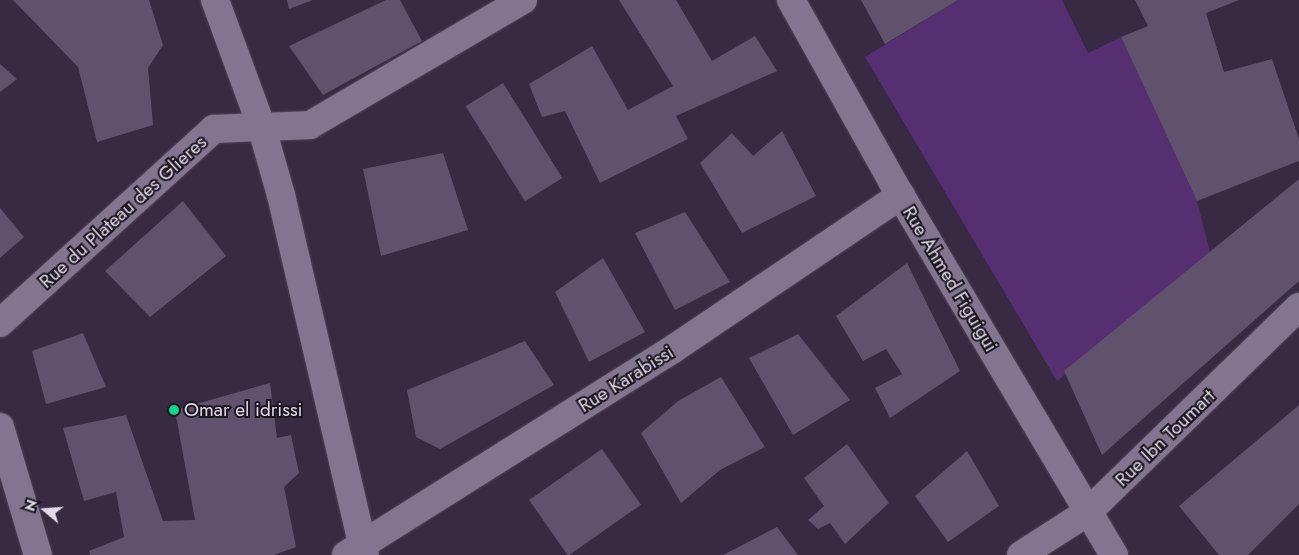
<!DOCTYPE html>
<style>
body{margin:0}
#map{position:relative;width:1299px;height:555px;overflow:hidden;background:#372a42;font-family:Jost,sans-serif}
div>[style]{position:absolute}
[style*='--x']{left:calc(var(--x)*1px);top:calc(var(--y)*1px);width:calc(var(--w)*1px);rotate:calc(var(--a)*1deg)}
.green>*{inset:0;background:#552f71}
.building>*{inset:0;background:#60526c;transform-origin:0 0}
.roads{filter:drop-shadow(0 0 1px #51465a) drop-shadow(0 0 1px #51465a)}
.street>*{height:28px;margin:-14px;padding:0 14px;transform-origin:14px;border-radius:14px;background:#837590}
.secondary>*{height:28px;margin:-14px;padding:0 14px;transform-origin:14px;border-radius:14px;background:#837590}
.dots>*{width:14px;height:14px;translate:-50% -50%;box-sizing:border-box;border:2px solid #1b1520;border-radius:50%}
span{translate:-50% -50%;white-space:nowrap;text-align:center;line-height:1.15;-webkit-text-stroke:4px #1b1520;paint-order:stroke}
.street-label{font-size:19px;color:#e2daea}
.poi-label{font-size:19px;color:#e2daea}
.left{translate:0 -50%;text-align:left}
.north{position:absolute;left:20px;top:485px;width:50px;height:50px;-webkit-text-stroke:4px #1b1520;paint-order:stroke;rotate:288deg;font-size:14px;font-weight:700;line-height:20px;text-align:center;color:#e2daea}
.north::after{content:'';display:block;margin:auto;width:18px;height:22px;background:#e2daea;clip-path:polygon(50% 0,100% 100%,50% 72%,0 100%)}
</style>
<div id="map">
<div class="green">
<div style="clip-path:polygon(958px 0,1062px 0,1088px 53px,1121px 37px,1197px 201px,1210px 252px,1057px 381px,865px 57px)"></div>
</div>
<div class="building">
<div style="clip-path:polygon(13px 0,149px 0,163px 45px,148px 68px,153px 125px,97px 142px,78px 67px)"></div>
<div style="clip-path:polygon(287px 0,313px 0,289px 9px)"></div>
<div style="clip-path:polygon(386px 0,400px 0,422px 41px,323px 95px,289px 46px)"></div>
<div style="clip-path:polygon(619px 0,676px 0,712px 61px,755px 36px,777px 71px,676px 116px,688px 139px,600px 183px,565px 111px,542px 117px,529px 84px,592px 46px,628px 110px,673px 86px)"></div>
<div style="clip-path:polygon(861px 0,958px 0,885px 44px)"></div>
<div style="clip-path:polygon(1135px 0,1239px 0,1206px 13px,1224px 72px,1272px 59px,1299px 139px,1299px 161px,1197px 201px,1121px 37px,1148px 26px)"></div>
<div style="clip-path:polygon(0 64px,17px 79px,0 92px)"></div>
<div style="left:503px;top:83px;width:112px;height:44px;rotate:58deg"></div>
<div style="clip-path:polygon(782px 131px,816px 196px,742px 233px,700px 163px,732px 133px,753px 156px)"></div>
<div style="clip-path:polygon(443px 153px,468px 230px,381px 256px,363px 169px)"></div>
<div style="clip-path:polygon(1299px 179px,1299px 281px,1102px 455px,1064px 371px)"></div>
<div style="clip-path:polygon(183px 201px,226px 256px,150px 317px,105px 271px)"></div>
<div style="clip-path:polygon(0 208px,24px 237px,0 258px)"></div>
<div style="clip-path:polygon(685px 212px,730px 282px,675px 310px,635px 233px)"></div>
<div style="clip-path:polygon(603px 258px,645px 332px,589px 362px,555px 292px)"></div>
<div style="clip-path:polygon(907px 263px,960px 371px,890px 418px,875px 388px,902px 374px,886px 349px,863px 361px,836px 316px)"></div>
<div style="clip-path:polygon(83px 333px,106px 387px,46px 404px,32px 351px)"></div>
<div style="clip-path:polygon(798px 334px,850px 400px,793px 435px,749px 358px)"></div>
<div style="clip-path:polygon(525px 341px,554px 385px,440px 449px,416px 437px,407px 390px)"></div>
<div style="clip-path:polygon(721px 377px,765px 447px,720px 470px,681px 503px,641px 433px,678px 401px)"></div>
<div style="clip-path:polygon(270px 383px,277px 438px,291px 435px,299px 473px,284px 487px,296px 547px,274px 555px,90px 555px,89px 551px,124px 537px,116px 492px,84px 501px,63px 428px,126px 415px,163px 521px,195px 520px,175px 410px)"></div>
<div style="clip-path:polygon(1299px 405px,1299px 504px,1248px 555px,1219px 555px,1179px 506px)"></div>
<div style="clip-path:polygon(847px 444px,889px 503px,845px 544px,830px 523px,818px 529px,808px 520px,824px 506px,804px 478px)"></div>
<div style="left:602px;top:449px;width:68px;height:89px;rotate:55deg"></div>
<div style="clip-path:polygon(967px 451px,999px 506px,948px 542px,915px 496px)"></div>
<div style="clip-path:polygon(777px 527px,798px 555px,723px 555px)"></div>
</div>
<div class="roads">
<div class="street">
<div style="--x:791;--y:0;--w:207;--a:60.8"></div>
<div style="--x:892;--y:181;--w:435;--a:59.3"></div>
<div style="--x:0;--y:323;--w:289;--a:-42.2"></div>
<div style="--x:214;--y:129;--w:96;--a:-2.4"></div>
<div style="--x:310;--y:125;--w:247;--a:-30.4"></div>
<div style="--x:0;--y:427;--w:134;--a:73.5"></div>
<div style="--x:346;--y:555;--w:386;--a:-32.2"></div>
<div style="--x:673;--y:349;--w:275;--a:-34"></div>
<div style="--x:1021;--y:555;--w:80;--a:-32.7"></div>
<div style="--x:1088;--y:512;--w:294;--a:-44.2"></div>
</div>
<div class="secondary">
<div style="--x:215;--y:0;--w:133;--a:69.8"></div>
<div style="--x:261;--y:125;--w:73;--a:74.1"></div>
<div style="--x:281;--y:195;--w:370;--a:76.9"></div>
</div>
</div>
<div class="dots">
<div style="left:174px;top:410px;background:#08d98b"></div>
</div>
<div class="street-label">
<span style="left:123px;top:212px;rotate:-42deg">Rue du Plateau des Glieres</span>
<span style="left:950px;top:279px;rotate:59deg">Rue Ahmed Figuigui</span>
<span style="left:626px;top:379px;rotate:-32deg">Rue Karabissi</span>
<span style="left:1165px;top:438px;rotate:-44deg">Rue Ibn Toumart</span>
</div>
<div class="poi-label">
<span class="left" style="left:184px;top:410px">Omar el idrissi</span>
</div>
<div class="north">N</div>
</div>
